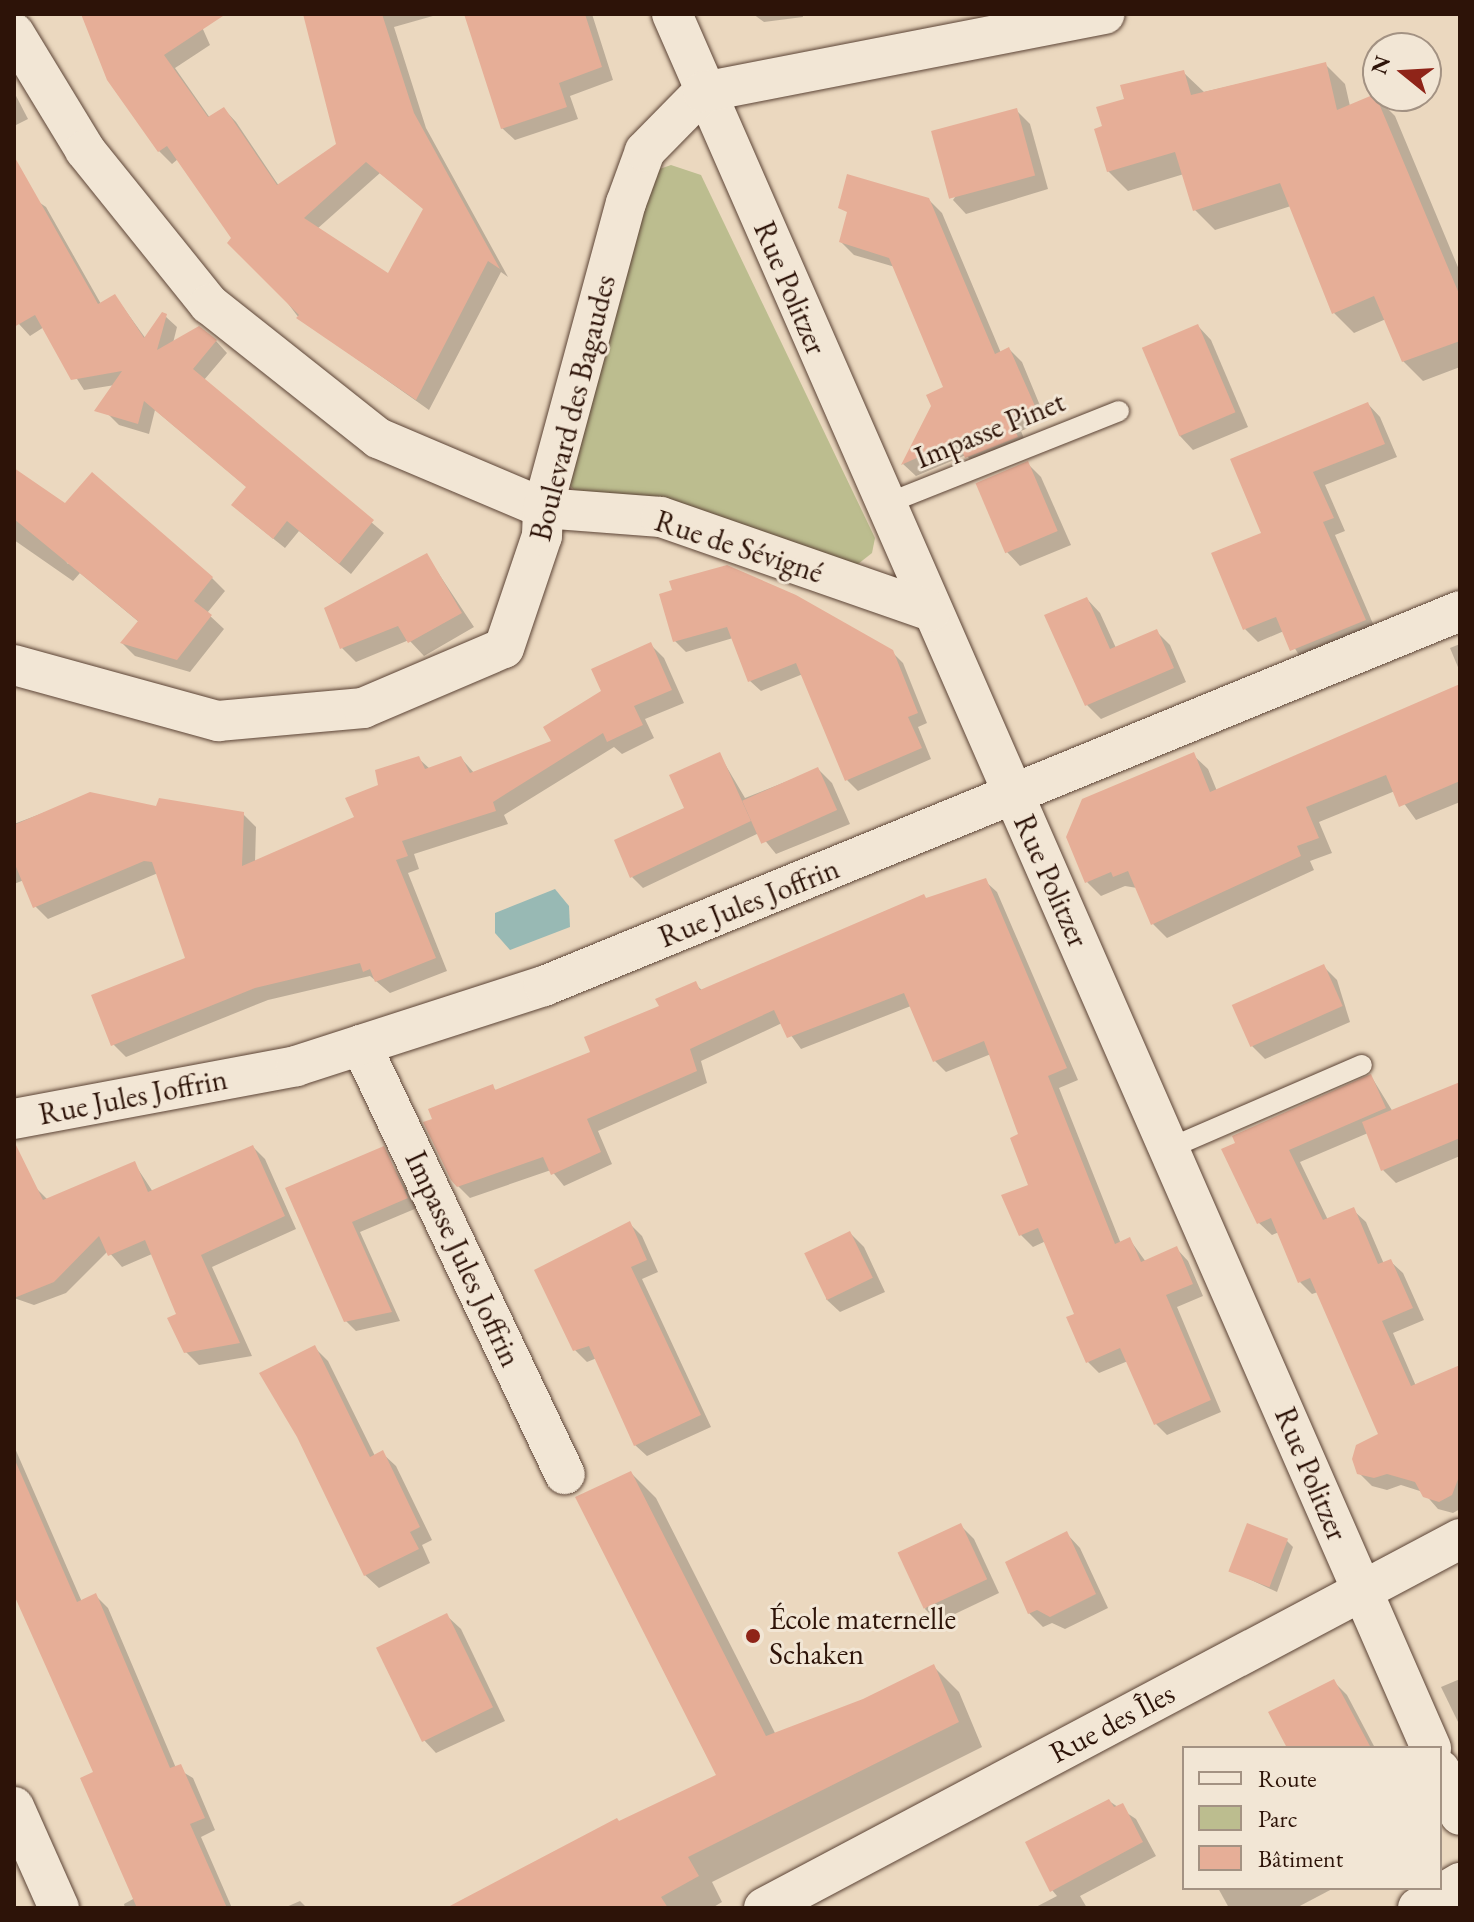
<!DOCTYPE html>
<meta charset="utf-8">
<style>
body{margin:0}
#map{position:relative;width:1474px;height:1922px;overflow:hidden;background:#ebd8bf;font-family:"EB Garamond",serif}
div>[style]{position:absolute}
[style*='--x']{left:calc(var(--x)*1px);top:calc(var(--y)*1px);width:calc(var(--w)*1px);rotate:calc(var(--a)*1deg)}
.green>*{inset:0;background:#bcbd8f}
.water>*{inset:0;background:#98b9b4}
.shadow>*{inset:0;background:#0003}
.building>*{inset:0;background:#e6ae97;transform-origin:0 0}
.roads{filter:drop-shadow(0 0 2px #5c4436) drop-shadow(0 0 2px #5c4436)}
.lane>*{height:20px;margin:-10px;padding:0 10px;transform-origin:10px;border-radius:10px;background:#f2e6d5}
.street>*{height:40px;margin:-20px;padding:0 20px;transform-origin:20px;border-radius:20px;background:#f2e6d5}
.dots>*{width:22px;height:22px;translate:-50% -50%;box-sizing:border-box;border:4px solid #f2e6d5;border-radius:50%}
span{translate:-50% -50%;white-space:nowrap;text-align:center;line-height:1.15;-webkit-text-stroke:6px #f2e6d5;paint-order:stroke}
.street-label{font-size:30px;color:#2d1308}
.poi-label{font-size:30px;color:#2d1308}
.left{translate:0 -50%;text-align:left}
.frame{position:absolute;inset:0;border:16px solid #2d1308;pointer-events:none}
.legend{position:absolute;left:1182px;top:1746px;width:260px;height:144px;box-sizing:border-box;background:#f2e6d5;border:2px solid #a39283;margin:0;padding:10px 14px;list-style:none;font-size:24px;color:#2d1308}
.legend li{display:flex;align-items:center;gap:16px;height:40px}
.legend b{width:40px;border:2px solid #a39283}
.north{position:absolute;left:1362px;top:32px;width:80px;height:80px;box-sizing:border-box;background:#f2e6d5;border:2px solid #a39283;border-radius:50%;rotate:288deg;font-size:22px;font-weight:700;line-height:32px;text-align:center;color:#2d1308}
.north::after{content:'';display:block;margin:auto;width:28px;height:36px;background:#8f2418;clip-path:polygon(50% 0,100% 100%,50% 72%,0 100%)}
</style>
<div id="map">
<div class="green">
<div style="clip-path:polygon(671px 165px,701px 175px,875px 538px,872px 553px,858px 564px,842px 565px,574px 490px,566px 481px,654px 171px)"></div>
</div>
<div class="water">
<div style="clip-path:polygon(555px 889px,569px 906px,570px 927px,510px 950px,495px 933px,495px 913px)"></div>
</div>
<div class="shadow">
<div style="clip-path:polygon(evenodd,86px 14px,214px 14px,198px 18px,210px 45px,175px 68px,210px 118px,224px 109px,236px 122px,279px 186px,338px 145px,305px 14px,440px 14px,394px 27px,426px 128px,508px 277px,501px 272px,429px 410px,299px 318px,178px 159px,172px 164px,159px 151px,86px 14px,380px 173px,425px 210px,388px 276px,317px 229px,380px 173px)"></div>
<div style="clip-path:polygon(466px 14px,592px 14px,613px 80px,570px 96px,578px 119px,515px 140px,502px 128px)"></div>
<div style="clip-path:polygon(753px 14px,802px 14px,803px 17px,764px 22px)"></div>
<div style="clip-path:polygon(1325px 64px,1345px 84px,1350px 106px,1375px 96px,1395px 116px,1460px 272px,1460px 367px,1423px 381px,1403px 361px,1386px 319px,1354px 333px,1334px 313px,1291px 206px,1215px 230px,1195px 210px,1184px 174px,1128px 191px,1108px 171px,1104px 128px,1126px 100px,1184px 73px,1204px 92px)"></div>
<div style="clip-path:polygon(14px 92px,28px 119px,14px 126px)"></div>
<div style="clip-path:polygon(1016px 110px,1030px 124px,1048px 189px,966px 214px,953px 200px)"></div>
<div style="clip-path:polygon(14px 185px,46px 207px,101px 304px,115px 296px,146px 339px,165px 316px,177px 327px,173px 343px,216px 341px,227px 353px,204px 380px,384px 533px,351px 574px,299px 531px,285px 548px,245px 516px,233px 505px,248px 488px,155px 410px,149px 434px,119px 425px,107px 413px,115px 385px,84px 390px,44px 327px,30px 336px,19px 324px,14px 316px)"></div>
<div style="clip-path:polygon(928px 199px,942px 213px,1001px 353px,1009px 349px,1022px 362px,1046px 420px,1021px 431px,1029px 451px,980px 470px,966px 455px,916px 476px,903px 464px,946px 388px,895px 267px,854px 255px,841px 242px)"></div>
<div style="clip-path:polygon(1198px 326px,1211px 340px,1248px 427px,1193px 450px,1180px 436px)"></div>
<div style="clip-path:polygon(1368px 404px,1380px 417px,1397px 457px,1325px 485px,1345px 531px,1335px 535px,1377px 633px,1304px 663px,1284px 631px,1258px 642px,1245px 629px,1263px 534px,1233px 460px)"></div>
<div style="clip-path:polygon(1028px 464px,1041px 477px,1071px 545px,1020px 566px,1007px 552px)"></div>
<div style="clip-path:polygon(14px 496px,68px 564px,96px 545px,212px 578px,225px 591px,207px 613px,224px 629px,190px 672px,135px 656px,122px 643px,139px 622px,80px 573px,73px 581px,14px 540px)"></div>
<div style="clip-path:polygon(427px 556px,474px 627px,424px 656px,409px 640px,356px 662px,342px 648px)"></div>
<div style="clip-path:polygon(662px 595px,892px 652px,903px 663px,927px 723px,918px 727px,931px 759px,858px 791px,847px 780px,803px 674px,761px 691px,750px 681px,733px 638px,686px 652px,675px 641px)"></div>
<div style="clip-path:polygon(1087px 599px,1100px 613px,1116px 648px,1156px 631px,1170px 645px,1186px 682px,1101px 719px,1087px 705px,1047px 616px)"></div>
<div style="clip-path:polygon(1460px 644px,1460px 672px,1450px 648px)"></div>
<div style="clip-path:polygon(651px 645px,664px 658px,684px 703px,645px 719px,654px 738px,622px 754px,614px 747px,504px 815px,508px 824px,414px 854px,419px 869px,408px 873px,447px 971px,390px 993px,370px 976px,268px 1000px,126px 1057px,113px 1044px,188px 959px,158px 873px,48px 919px,35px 906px,24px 880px,14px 884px,14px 824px,93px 794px,158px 808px,243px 814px,256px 827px,255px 863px,356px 818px,380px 787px,418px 758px,430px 769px,461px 758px,475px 774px,554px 742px)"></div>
<div style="clip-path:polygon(1460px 686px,1460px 802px,1416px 820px,1395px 791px,1319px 822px,1332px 853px,1310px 861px,1314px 870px,1167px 938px,1153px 924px,1137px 888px,1125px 886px,1101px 896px,1087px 882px,1193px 755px,1208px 769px,1217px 791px)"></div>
<div style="clip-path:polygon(719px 754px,745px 798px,818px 769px,832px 783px,850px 824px,776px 854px,759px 833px,643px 888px,632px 877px,686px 809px)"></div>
<div style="clip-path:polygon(985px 881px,997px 892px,1078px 1080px,1059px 1088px,1121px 1244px,1130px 1240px,1146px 1262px,1177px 1249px,1188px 1261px,1203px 1296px,1177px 1307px,1221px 1412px,1167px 1435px,1156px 1424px,1128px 1361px,1099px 1373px,1087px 1361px,1076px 1315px,1046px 1241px,1033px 1247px,1021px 1235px,1031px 1186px,1020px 1135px,991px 1054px,946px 1072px,934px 1060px,911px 1006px,801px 1049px,782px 1023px,701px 1061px,707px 1083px,598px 1131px,612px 1164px,564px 1186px,551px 1170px,470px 1198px,458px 1186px,492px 1087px,497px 1091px,593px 1053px,695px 984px,703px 991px)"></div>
<div style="clip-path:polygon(1324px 967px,1337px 980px,1350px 1022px,1265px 1059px,1251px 1045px)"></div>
<div style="clip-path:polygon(1371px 1076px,1393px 1112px,1460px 1084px,1460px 1156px,1396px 1183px,1383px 1170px,1368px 1133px,1300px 1162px,1328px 1220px,1353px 1210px,1366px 1222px,1384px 1264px,1390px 1261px,1403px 1273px,1424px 1320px,1393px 1333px,1416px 1386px,1460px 1367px,1460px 1509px,1453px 1513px,1438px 1509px,1423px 1492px,1401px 1485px,1387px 1490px,1372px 1486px,1359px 1473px,1381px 1435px,1318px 1292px,1312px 1294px,1300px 1282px,1279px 1232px,1272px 1235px,1259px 1223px,1224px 1150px)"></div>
<div style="clip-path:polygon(253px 1147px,265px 1159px,296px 1229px,212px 1267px,252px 1356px,199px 1365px,185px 1351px,178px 1315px,152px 1254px,122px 1267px,108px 1251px,66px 1293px,34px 1305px,14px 1298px,14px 1196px,35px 1187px,48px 1200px,134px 1163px,153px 1192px)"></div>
<div style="clip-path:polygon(383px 1149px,417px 1208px,360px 1232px,400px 1321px,356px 1331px,346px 1321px,288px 1189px)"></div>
<div style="clip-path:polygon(630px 1224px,642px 1236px,658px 1272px,642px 1279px,711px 1427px,647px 1456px,635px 1445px,597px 1358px,587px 1362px,575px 1350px)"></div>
<div style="clip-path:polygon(850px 1233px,864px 1247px,885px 1292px,840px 1312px,826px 1299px)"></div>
<div style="clip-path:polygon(315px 1348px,328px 1361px,375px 1456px,382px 1453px,396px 1466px,432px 1540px,422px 1545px,430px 1563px,379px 1588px,365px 1575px,299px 1436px)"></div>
<div style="clip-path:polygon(14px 1446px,82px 1602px,96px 1596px,108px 1608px,176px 1768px,193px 1778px,215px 1830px,201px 1837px,232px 1908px,125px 1908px,124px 1904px,135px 1898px,96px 1773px,14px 1593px)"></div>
<div style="clip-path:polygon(631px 1473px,656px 1498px,776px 1735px,864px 1701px,934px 1667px,959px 1692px,982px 1747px,712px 1882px,722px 1902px,712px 1908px,464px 1908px,719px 1776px)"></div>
<div style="clip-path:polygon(960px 1525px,974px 1539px,999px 1593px,938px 1622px,925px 1609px)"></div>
<div style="clip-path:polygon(1067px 1534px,1080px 1548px,1108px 1608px,1065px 1629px,1052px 1623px,1043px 1627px,1029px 1613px)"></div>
<div style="clip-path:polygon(1287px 1541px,1293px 1547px,1277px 1592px,1230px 1570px)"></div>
<div style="clip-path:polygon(447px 1616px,461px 1629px,505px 1721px,436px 1753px,423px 1739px)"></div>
<div style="clip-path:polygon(1460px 1679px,1460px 1726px,1441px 1687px)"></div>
<div style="clip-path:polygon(1333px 1681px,1347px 1695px,1375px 1748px,1289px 1748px)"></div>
<div style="clip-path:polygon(1109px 1801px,1136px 1819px,1156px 1856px,1080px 1896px,1087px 1908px,1034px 1908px,1057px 1896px,1052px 1890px)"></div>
<div style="clip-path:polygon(1218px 1888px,1334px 1888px,1296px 1908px,1229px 1908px)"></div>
<div style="clip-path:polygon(300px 1901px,307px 1908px,284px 1908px)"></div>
</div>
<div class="building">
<div style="clip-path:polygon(evenodd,81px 14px,226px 14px,164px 55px,208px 117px,224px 107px,277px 185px,336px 144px,303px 14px,382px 14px,414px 113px,500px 269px,488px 261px,416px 400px,296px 318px,299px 315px,227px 243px,231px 238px,167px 146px,158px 152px,107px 80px,81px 14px,366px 162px,423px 209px,388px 273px,304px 218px,366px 162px)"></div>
<div style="clip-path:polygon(464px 14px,585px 14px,602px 67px,559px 83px,567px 107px,501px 129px)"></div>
<div style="clip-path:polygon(1326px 62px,1337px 110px,1375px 94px,1460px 296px,1460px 341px,1402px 362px,1374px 296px,1332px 314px,1280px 183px,1193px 211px,1175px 152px,1107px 172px,1094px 129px,1102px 126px,1096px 107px,1124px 99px,1120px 85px,1184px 70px,1191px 95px)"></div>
<div style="left:1017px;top:108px;width:70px;height:89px;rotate:75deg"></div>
<div style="clip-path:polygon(14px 156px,98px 304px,115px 294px,144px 338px,162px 312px,167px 314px,157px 350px,199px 326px,217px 340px,193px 369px,374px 520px,339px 564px,287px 521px,273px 539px,231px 505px,246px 487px,144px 401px,138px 424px,94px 411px,122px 371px,71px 380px,35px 315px,14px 327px)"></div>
<div style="clip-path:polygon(847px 174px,929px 198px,995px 354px,1009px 347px,1035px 406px,1009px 418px,1018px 437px,965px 458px,957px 440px,901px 465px,931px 406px,926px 395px,943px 387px,889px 258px,839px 242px,847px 212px,838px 208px)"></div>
<div style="left:1198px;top:324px;width:96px;height:61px;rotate:67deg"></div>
<div style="clip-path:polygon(1368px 402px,1385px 444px,1313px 472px,1334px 518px,1323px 522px,1366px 620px,1290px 651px,1276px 617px,1243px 630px,1211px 553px,1261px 533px,1230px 459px)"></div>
<div style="left:1028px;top:461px;width:76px;height:57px;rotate:67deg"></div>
<div style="clip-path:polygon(14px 468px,65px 503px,92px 472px,213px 577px,194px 601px,212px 615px,177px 660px,120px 643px,138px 621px,14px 519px)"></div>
<div style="clip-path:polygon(427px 553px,462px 613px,408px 643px,398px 626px,340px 649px,324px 608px)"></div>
<div style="clip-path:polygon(727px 565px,796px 595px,893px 650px,918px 713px,908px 717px,922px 748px,845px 781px,796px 663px,748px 682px,727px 627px,673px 642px,659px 594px,672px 590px,669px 581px)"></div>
<div style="clip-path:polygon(1087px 597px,1110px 649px,1157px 629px,1174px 668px,1085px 706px,1044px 615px)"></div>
<div style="clip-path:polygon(651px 642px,672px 690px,634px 706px,643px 725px,607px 742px,603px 733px,493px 802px,496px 811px,402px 841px,408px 856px,396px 860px,436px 958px,375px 982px,370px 969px,363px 972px,360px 963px,255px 988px,111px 1046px,91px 995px,185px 958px,152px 862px,144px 861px,33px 908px,14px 862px,14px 825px,90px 792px,156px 806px,159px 798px,244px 812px,242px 866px,354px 817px,345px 798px,378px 785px,375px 770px,419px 756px,425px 769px,461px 756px,470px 773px,551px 741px,543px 727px,601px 691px,591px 669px)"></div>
<div style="clip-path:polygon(1460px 684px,1460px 781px,1399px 807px,1386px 775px,1306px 807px,1319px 838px,1297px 846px,1301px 856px,1151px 925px,1128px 871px,1113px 877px,1111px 872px,1085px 883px,1066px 837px,1082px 799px,1194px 752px,1210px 792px)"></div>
<div style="clip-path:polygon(720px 752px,751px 821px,630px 878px,614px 840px,684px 808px,669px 775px)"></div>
<div style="left:818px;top:767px;width:47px;height:83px;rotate:66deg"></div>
<div style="clip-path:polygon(986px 878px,1067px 1068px,1048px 1076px,1115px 1244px,1130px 1237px,1141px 1262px,1177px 1246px,1193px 1284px,1166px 1295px,1211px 1400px,1154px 1425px,1120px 1348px,1086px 1363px,1066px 1317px,1074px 1314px,1038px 1228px,1019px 1236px,1001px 1195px,1028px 1185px,1010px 1138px,1018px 1134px,984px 1041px,933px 1062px,904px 993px,787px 1038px,774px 1010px,690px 1049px,697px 1071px,587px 1119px,601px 1152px,551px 1175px,543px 1157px,457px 1187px,451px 1180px,423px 1122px,432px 1119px,428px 1109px,493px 1084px,495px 1090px,590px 1052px,584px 1037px,659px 1006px,655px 999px,696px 981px,700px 990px,924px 894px,926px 898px)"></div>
<div style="left:1324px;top:964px;width:46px;height:101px;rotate:66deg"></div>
<div style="clip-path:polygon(1371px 1074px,1386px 1108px,1289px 1150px,1323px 1220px,1354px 1207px,1378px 1264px,1391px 1259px,1413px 1308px,1382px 1321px,1411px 1386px,1460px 1365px,1460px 1474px,1452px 1495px,1439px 1502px,1423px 1497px,1415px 1482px,1387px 1474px,1374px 1478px,1357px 1474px,1352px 1459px,1356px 1445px,1378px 1434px,1310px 1278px,1298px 1283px,1271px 1218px,1257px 1224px,1221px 1149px,1235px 1143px,1232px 1136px)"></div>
<div style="clip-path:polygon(1460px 1082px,1460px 1138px,1381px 1171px,1362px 1122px)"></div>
<div style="clip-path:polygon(14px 1141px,43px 1200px,135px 1161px,148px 1192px,253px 1145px,285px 1216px,201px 1255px,240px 1343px,184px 1353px,167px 1318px,176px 1314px,145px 1240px,108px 1256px,99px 1236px,54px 1282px,14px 1298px)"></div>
<div style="clip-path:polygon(384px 1146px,408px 1198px,352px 1222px,392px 1312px,344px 1322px,285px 1188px)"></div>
<div style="clip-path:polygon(630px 1221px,647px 1260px,631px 1267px,701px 1415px,634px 1446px,589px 1346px,573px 1351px,534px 1270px)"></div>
<div style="left:850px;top:1231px;width:52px;height:51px;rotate:64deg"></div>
<div style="clip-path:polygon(315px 1345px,370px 1457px,383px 1450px,420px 1527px,410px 1532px,419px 1549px,364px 1576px,297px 1437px,259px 1373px)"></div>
<div style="clip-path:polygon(14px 1458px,77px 1602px,96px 1593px,170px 1768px,181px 1764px,205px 1818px,190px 1824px,227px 1908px,137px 1908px,80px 1778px,93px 1772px,14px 1595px)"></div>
<div style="clip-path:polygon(631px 1471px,766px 1736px,863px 1699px,934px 1664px,959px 1722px,688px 1857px,699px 1876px,661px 1897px,668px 1908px,446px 1908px,617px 1818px,619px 1821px,716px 1775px,575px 1497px)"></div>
<div style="left:961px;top:1523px;width:62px;height:70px;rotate:65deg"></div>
<div style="left:1247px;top:1523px;width:44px;height:52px;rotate:21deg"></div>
<div style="clip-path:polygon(1067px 1531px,1096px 1594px,1050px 1617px,1037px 1610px,1028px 1614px,1005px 1562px)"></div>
<div style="left:447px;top:1613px;width:105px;height:79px;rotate:64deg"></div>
<div style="clip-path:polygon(1334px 1679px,1371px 1748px,1287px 1748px,1268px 1712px)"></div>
<div style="clip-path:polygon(1109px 1799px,1114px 1807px,1123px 1803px,1143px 1842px,1050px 1892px,1025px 1842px)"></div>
</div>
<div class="roads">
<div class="lane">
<div style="--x:883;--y:505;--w:254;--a:-21.7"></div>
<div style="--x:1170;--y:1148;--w:209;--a:-23.4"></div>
</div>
<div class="street">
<div style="--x:672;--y:14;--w:1893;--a:66.36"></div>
<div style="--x:14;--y:33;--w:137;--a:58.7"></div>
<div style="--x:85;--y:150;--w:198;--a:51.2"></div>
<div style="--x:209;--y:304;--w:216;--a:38.4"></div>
<div style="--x:378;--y:438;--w:179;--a:23"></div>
<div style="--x:543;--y:508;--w:118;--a:4.4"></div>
<div style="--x:661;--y:517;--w:286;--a:19.2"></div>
<div style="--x:14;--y:665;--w:212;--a:15.4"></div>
<div style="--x:218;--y:721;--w:146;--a:-5.1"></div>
<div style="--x:363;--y:708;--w:153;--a:-23.1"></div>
<div style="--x:504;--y:648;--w:118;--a:-71.3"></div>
<div style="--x:542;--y:536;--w:28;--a:-88"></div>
<div style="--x:543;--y:508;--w:316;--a:-74.8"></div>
<div style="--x:626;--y:203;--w:55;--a:-69.9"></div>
<div style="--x:645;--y:151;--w:83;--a:-45.5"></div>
<div style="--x:703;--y:92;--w:409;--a:-11"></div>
<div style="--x:361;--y:1045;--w:475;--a:64.6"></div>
<div style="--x:14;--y:1119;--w:287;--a:-10.6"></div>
<div style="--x:296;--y:1066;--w:261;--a:-17.9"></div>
<div style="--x:544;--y:986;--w:990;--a:-22.26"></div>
<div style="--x:1440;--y:1770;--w:49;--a:66"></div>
<div style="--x:14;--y:1807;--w:111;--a:66"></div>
<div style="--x:764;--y:1908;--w:788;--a:-27.93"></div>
<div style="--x:1418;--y:1908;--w:49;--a:-30.8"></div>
</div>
</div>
<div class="dots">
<div style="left:753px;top:1636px;background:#8f2418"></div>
</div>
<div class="street-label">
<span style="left:790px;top:288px;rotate:67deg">Rue Politzer</span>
<span style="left:573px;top:408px;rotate:-76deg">Boulevard des Bagaudes</span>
<span style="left:990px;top:430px;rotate:-22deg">Impasse Pinet</span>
<span style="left:739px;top:547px;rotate:18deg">Rue de Sévigné</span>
<span style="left:1051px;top:881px;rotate:66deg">Rue Politzer</span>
<span style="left:749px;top:903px;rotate:-22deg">Rue Jules Joffrin</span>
<span style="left:133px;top:1097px;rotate:-11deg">Rue Jules Joffrin</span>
<span style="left:463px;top:1259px;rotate:65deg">Impasse Jules Joffrin</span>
<span style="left:1311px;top:1474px;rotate:67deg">Rue Politzer</span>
<span style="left:1112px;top:1723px;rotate:-28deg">Rue des Îles</span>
</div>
<div class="poi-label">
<span class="left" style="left:769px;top:1636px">École maternelle<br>Schaken</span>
</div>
<div class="frame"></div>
<ul class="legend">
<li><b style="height:10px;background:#f2e6d5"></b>Route</li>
<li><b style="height:22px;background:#bcbd8f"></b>Parc</li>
<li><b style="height:22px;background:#e6ae97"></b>Bâtiment</li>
</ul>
<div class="north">N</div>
</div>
